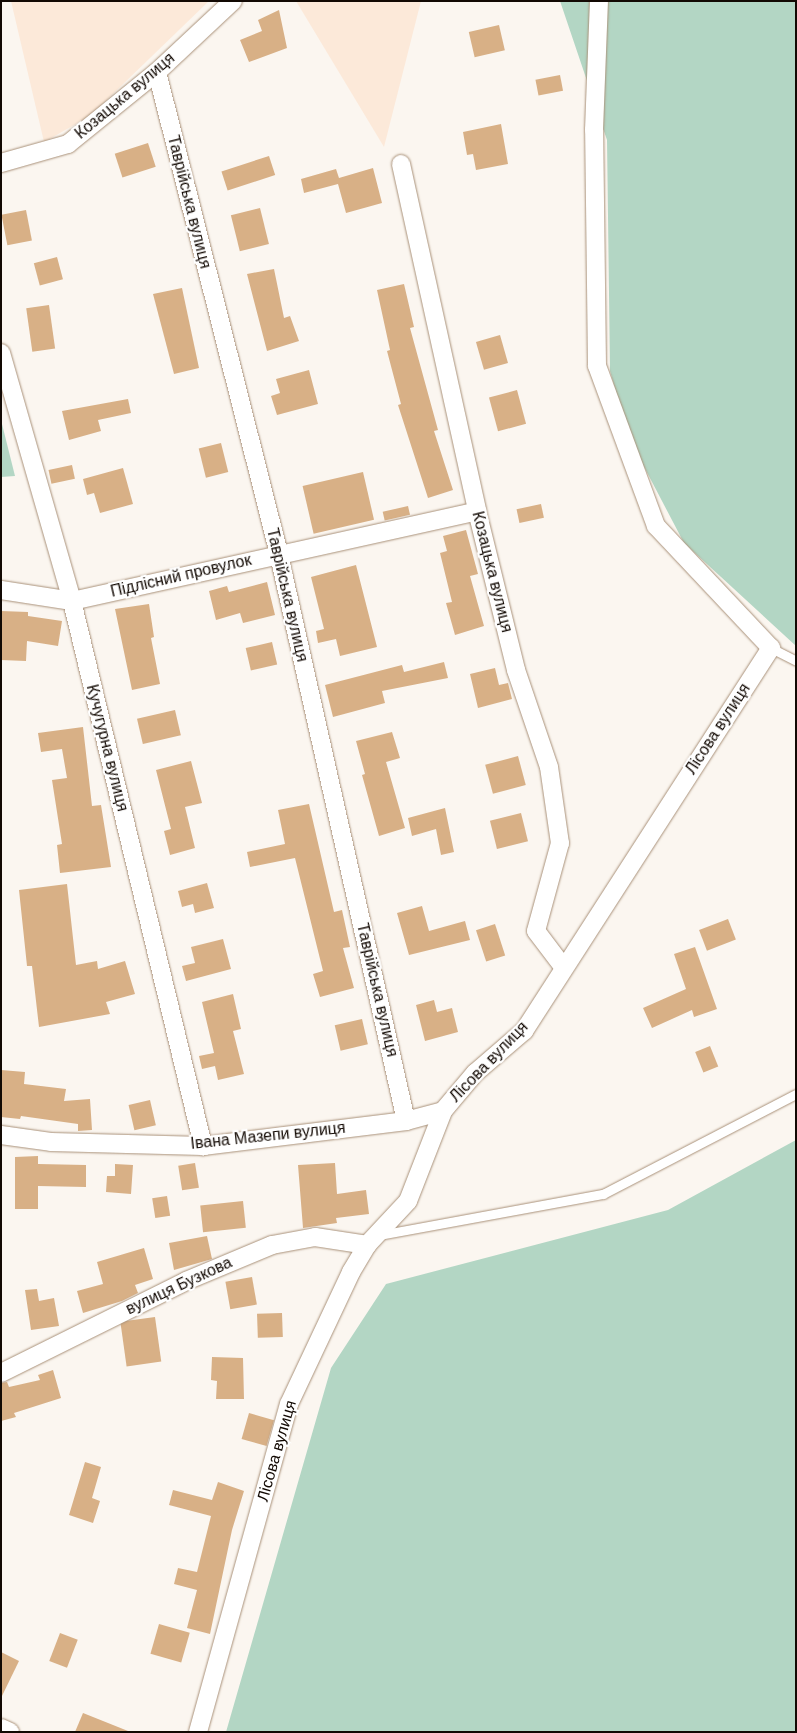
<!DOCTYPE html>
<meta charset="utf-8">
<style>
body{margin:0}
#map{position:relative;width:797px;height:1733px;overflow:hidden;background:#fbf6f0;font-family:"DM Sans",sans-serif}
div>[style]{position:absolute}
[style*='--x']{left:calc(var(--x)*1px);top:calc(var(--y)*1px);width:calc(var(--w)*1px);rotate:calc(var(--a)*1deg)}
.industrial>*{inset:0;background:#fce9d9}
.green>*{inset:0;background:#b3d6c4}
.building>*{inset:0;background:#d8b086;transform-origin:0 0}
.roads{filter:drop-shadow(0 0 1px #a99179) drop-shadow(0 0 1px #a99179)}
.lane>*{height:9px;margin:-4.5px;padding:0 4.5px;transform-origin:4.5px;border-radius:4.5px;background:#fff}
.street>*{height:18px;margin:-9px;padding:0 9px;transform-origin:9px;border-radius:9px;background:#fff}
span{translate:-50% -50%;white-space:nowrap;text-align:center;line-height:1.15;-webkit-text-stroke:4.5px #fff;paint-order:stroke}
.street-label{font-size:16px;color:#120903}
.frame{position:absolute;inset:0;border:2px solid #120903;pointer-events:none}
</style>
<div id="map">
<div class="industrial">
<div style="clip-path:polygon(11px 1px,209px 1px,90px 116px,44px 142px)"></div>
<div style="clip-path:polygon(296px 1px,421px 1px,384px 147px)"></div>
</div>
<div class="green">
<div style="clip-path:polygon(560px 1px,796px 1px,796px 646px,684px 543px,629px 438px,610px 371px,607px 140px)"></div>
<div style="clip-path:polygon(1px 420px,15px 476px,1px 477px)"></div>
<div style="clip-path:polygon(796px 1140px,796px 1732px,226px 1732px,331px 1368px,386px 1284px,668px 1210px)"></div>
</div>
<div class="building">
<div style="clip-path:polygon(279px 10px,287px 48px,249px 62px,240px 40px,262px 31px,258px 20px)"></div>
<div style="left:499px;top:25px;width:26px;height:31px;rotate:77deg"></div>
<div style="left:560px;top:75px;width:16px;height:25px;rotate:79deg"></div>
<div style="clip-path:polygon(501px 124px,508px 164px,476px 170px,473px 154px,467px 155px,463px 132px)"></div>
<div style="left:148px;top:143px;width:25px;height:35px;rotate:72deg"></div>
<div style="left:269px;top:156px;width:20px;height:50px;rotate:72deg"></div>
<div style="clip-path:polygon(373px 168px,382px 203px,346px 213px,338px 184px,304px 193px,301px 179px,336px 169px,339px 178px)"></div>
<div style="left:260px;top:208px;width:37px;height:30px;rotate:76deg"></div>
<div style="left:26px;top:210px;width:31px;height:25px;rotate:79deg"></div>
<div style="left:57px;top:257px;width:23px;height:24px;rotate:75deg"></div>
<div style="clip-path:polygon(274px 269px,284px 318px,290px 316px,299px 341px,267px 351px,247px 274px)"></div>
<div style="clip-path:polygon(404px 284px,414px 327px,410px 328px,438px 430px,434px 431px,453px 490px,428px 498px,398px 405px,401px 404px,387px 351px,390px 350px,377px 290px)"></div>
<div style="clip-path:polygon(182px 288px,199px 368px,174px 374px,153px 294px)"></div>
<div style="left:49px;top:305px;width:44px;height:23px;rotate:82deg"></div>
<div style="left:500px;top:335px;width:29px;height:25px;rotate:74deg"></div>
<div style="clip-path:polygon(309px 370px,318px 404px,277px 415px,271px 396px,280px 393px,276px 379px)"></div>
<div style="left:517px;top:390px;width:35px;height:29px;rotate:75deg"></div>
<div style="clip-path:polygon(128px 399px,131px 413px,98px 420px,101px 431px,69px 440px,62px 411px)"></div>
<div style="left:221px;top:443px;width:30px;height:23px;rotate:76deg"></div>
<div style="left:72px;top:465px;width:14px;height:24px;rotate:78deg"></div>
<div style="clip-path:polygon(123px 468px,133px 504px,100px 513px,94px 493px,87px 495px,83px 479px)"></div>
<div style="left:363px;top:472px;width:49px;height:62px;rotate:77deg"></div>
<div style="left:541px;top:504px;width:14px;height:25px;rotate:78deg"></div>
<div style="left:408px;top:506px;width:9px;height:26px;rotate:77deg"></div>
<div style="clip-path:polygon(466px 530px,478px 574px,470px 576px,484px 626px,455px 635px,446px 603px,452px 602px,440px 553px,447px 551px,443px 536px)"></div>
<div style="clip-path:polygon(356px 565px,377px 647px,340px 656px,336px 639px,318px 643px,316px 631px,324px 629px,311px 577px)"></div>
<div style="clip-path:polygon(267px 582px,275px 615px,243px 623px,240px 613px,216px 620px,209px 591px,227px 586px,229px 592px)"></div>
<div style="clip-path:polygon(149px 604px,154px 637px,151px 638px,160px 684px,132px 690px,115px 609px)"></div>
<div style="clip-path:polygon(1px 611px,28px 612px,28px 616px,62px 621px,58px 646px,27px 641px,26px 661px,1px 660px)"></div>
<div style="left:272px;top:642px;width:23px;height:27px;rotate:77deg"></div>
<div style="clip-path:polygon(444px 662px,448px 678px,382px 691px,385px 703px,333px 717px,325px 685px,402px 665px,404px 672px)"></div>
<div style="clip-path:polygon(495px 668px,499px 685px,508px 683px,512px 699px,478px 708px,470px 674px)"></div>
<div style="left:175px;top:710px;width:26px;height:39px;rotate:77deg"></div>
<div style="clip-path:polygon(83px 727px,92px 806px,101px 805px,111px 867px,60px 873px,57px 845px,62px 844px,52px 780px,67px 778px,62px 749px,41px 752px,38px 733px)"></div>
<div style="clip-path:polygon(392px 732px,400px 758px,386px 762px,405px 828px,379px 836px,362px 775px,365px 774px,356px 741px)"></div>
<div style="left:518px;top:756px;width:30px;height:34px;rotate:75deg"></div>
<div style="clip-path:polygon(191px 761px,202px 803px,185px 807px,195px 848px,170px 855px,164px 831px,171px 829px,156px 770px)"></div>
<div style="clip-path:polygon(309px 804px,334px 912px,342px 910px,350px 947px,343px 948px,354px 988px,320px 997px,313px 974px,323px 971px,295px 858px,250px 867px,247px 852px,285px 844px,278px 810px)"></div>
<div style="clip-path:polygon(445px 808px,454px 852px,441px 855px,436px 829px,412px 836px,408px 818px)"></div>
<div style="left:521px;top:813px;width:29px;height:32px;rotate:76deg"></div>
<div style="clip-path:polygon(207px 883px,214px 908px,195px 913px,193px 904px,182px 907px,178px 891px)"></div>
<div style="clip-path:polygon(67px 884px,76px 965px,97px 961px,98px 969px,125px 961px,135px 994px,106px 1002px,110px 1014px,39px 1027px,32px 966px,27px 966px,19px 890px)"></div>
<div style="clip-path:polygon(422px 906px,429px 931px,465px 921px,470px 940px,409px 955px,397px 913px)"></div>
<div style="left:728px;top:919px;width:22px;height:31px;rotate:69deg"></div>
<div style="left:495px;top:924px;width:33px;height:20px;rotate:72deg"></div>
<div style="clip-path:polygon(223px 939px,231px 969px,186px 981px,182px 966px,195px 963px,191px 947px)"></div>
<div style="clip-path:polygon(695px 947px,717px 1009px,694px 1017px,692px 1010px,652px 1028px,643px 1008px,686px 989px,674px 954px)"></div>
<div style="clip-path:polygon(233px 994px,241px 1029px,233px 1031px,244px 1074px,218px 1080px,215px 1066px,202px 1069px,199px 1056px,214px 1053px,202px 1002px)"></div>
<div style="clip-path:polygon(434px 1000px,437px 1012px,452px 1008px,458px 1032px,425px 1041px,416px 1005px)"></div>
<div style="left:362px;top:1019px;width:26px;height:28px;rotate:77deg"></div>
<div style="left:710px;top:1046px;width:22px;height:16px;rotate:68deg"></div>
<div style="clip-path:polygon(1px 1070px,25px 1072px,24px 1084px,66px 1089px,64px 1101px,90px 1099px,92px 1130px,78px 1131px,78px 1124px,21px 1116px,20px 1119px,1px 1117px)"></div>
<div style="left:150px;top:1100px;width:26px;height:22px;rotate:77deg"></div>
<div style="clip-path:polygon(38px 1156px,38px 1164px,86px 1165px,86px 1187px,38px 1186px,38px 1209px,15px 1209px,15px 1157px)"></div>
<div style="left:195px;top:1163px;width:25px;height:17px;rotate:81deg"></div>
<div style="clip-path:polygon(335px 1163px,337px 1194px,366px 1190px,369px 1214px,336px 1218px,337px 1223px,303px 1228px,298px 1165px)"></div>
<div style="clip-path:polygon(115px 1164px,133px 1165px,131px 1194px,106px 1192px,107px 1176px,115px 1176px)"></div>
<div style="left:167px;top:1196px;width:20px;height:15px;rotate:81deg"></div>
<div style="left:243px;top:1201px;width:27px;height:43px;rotate:84deg"></div>
<div style="clip-path:polygon(207px 1236px,212px 1259px,174px 1270px,169px 1243px)"></div>
<div style="clip-path:polygon(144px 1248px,153px 1279px,135px 1285px,138px 1293px,122px 1301px,83px 1313px,77px 1291px,103px 1284px,97px 1262px)"></div>
<div style="left:252px;top:1277px;width:28px;height:27px;rotate:80deg"></div>
<div style="clip-path:polygon(37px 1289px,39px 1301px,54px 1298px,59px 1326px,31px 1330px,25px 1290px)"></div>
<div style="left:282px;top:1313px;width:24px;height:25px;rotate:88deg"></div>
<div style="left:155px;top:1317px;width:45px;height:35px;rotate:82deg"></div>
<div style="clip-path:polygon(212px 1357px,243px 1358px,244px 1399px,216px 1399px,217px 1381px,211px 1380px)"></div>
<div style="clip-path:polygon(53px 1370px,61px 1398px,14px 1413px,16px 1417px,1px 1421px,1px 1383px,7px 1382px,9px 1387px,40px 1380px,38px 1375px)"></div>
<div style="left:249px;top:1413px;width:26px;height:27px;rotate:16deg"></div>
<div style="clip-path:polygon(85px 1462px,101px 1467px,92px 1498px,100px 1501px,93px 1523px,69px 1515px)"></div>
<div style="clip-path:polygon(218px 1482px,244px 1491px,232px 1530px,210px 1634px,187px 1628px,197px 1590px,174px 1584px,178px 1568px,197px 1572px,211px 1516px,169px 1505px,173px 1490px,212px 1500px)"></div>
<div style="left:159px;top:1624px;width:32px;height:31px;rotate:16deg"></div>
<div style="left:60px;top:1633px;width:19px;height:30px;rotate:21deg"></div>
<div style="clip-path:polygon(1px 1652px,19px 1661px,1px 1698px)"></div>
<div style="clip-path:polygon(83px 1713px,128px 1731px,128px 1732px,75px 1732px)"></div>
</div>
<div class="roads">
<div class="lane">
<div style="--x:771;--y:648;--w:28;--a:27"></div>
<div style="--x:379;--y:1235;--w:228;--a:-10.4"></div>
<div style="--x:603;--y:1194;--w:217;--a:-27.4"></div>
</div>
<div class="street">
<div style="--x:157;--y:72;--w:498;--a:75.8"></div>
<div style="--x:279;--y:555;--w:580;--a:77.35"></div>
<div style="--x:1;--y:163;--w:70;--a:-15.8"></div>
<div style="--x:68;--y:144;--w:114;--a:-39"></div>
<div style="--x:157;--y:72;--w:104;--a:-43.1"></div>
<div style="--x:401;--y:164;--w:355;--a:77.6"></div>
<div style="--x:477;--y:511;--w:164;--a:76.2"></div>
<div style="--x:516;--y:670;--w:102;--a:71.2"></div>
<div style="--x:549;--y:767;--w:77;--a:81.8"></div>
<div style="--x:560;--y:843;--w:91;--a:105.3"></div>
<div style="--x:536;--y:931;--w:46;--a:52.9"></div>
<div style="--x:1;--y:353;--w:258;--a:74"></div>
<div style="--x:72;--y:601;--w:561;--a:76.48"></div>
<div style="--x:1;--y:590;--w:72;--a:8.8"></div>
<div style="--x:72;--y:601;--w:415;--a:-12.5"></div>
<div style="--x:1;--y:1135;--w:50;--a:8"></div>
<div style="--x:51;--y:1142;--w:152;--a:1.5"></div>
<div style="--x:203;--y:1146;--w:205;--a:-7"></div>
<div style="--x:406;--y:1121;--w:38;--a:-15"></div>
<div style="--x:1;--y:1373;--w:207;--a:-26.4"></div>
<div style="--x:186;--y:1281;--w:93;--a:-22.7"></div>
<div style="--x:272;--y:1245;--w:44;--a:-10.5"></div>
<div style="--x:315;--y:1237;--w:53;--a:8.7"></div>
<div style="--x:1;--y:1728;--w:10;--a:24"></div>
<div style="--x:198;--y:1732;--w:340;--a:-74.5"></div>
<div style="--x:289;--y:1404;--w:146;--a:-64.8"></div>
<div style="--x:351;--y:1272;--w:31;--a:-59"></div>
<div style="--x:367;--y:1245;--w:60;--a:-47"></div>
<div style="--x:408;--y:1201;--w:97;--a:-68.7"></div>
<div style="--x:443;--y:1111;--w:50;--a:-49.9"></div>
<div style="--x:475;--y:1073;--w:65;--a:-40.6"></div>
<div style="--x:524;--y:1031;--w:456;--a:-57.2"></div>
<div style="--x:771;--y:648;--w:168;--a:-133.3"></div>
<div style="--x:656;--y:526;--w:171;--a:-110.2"></div>
<div style="--x:597;--y:366;--w:236;--a:-90.7"></div>
<div style="--x:594;--y:130;--w:129;--a:-87.8"></div>
</div>
</div>
<div class="street-label">
<span style="left:125px;top:96px;rotate:-40deg">Козацька вулиця</span>
<span style="left:189px;top:202px;rotate:76deg">Таврійська вулиця</span>
<span style="left:492px;top:572px;rotate:76deg">Козацька вулиця</span>
<span style="left:181px;top:576px;rotate:-13deg">Підлісний провулок</span>
<span style="left:287px;top:595px;rotate:77deg">Таврійська вулиця</span>
<span style="left:718px;top:729px;rotate:-57deg">Лісова вулиця</span>
<span style="left:107px;top:748px;rotate:76deg">Кучугурна вулиця</span>
<span style="left:377px;top:990px;rotate:77deg">Таврійська вулиця</span>
<span style="left:489px;top:1062px;rotate:-46deg">Лісова вулиця</span>
<span style="left:268px;top:1136px;rotate:-6deg">Івана Мазепи вулиця</span>
<span style="left:179px;top:1286px;rotate:-25deg">вулиця Бузкова</span>
<span style="left:277px;top:1451px;rotate:-74deg">Лісова вулиця</span>
</div>
<div class="frame"></div>
</div>
